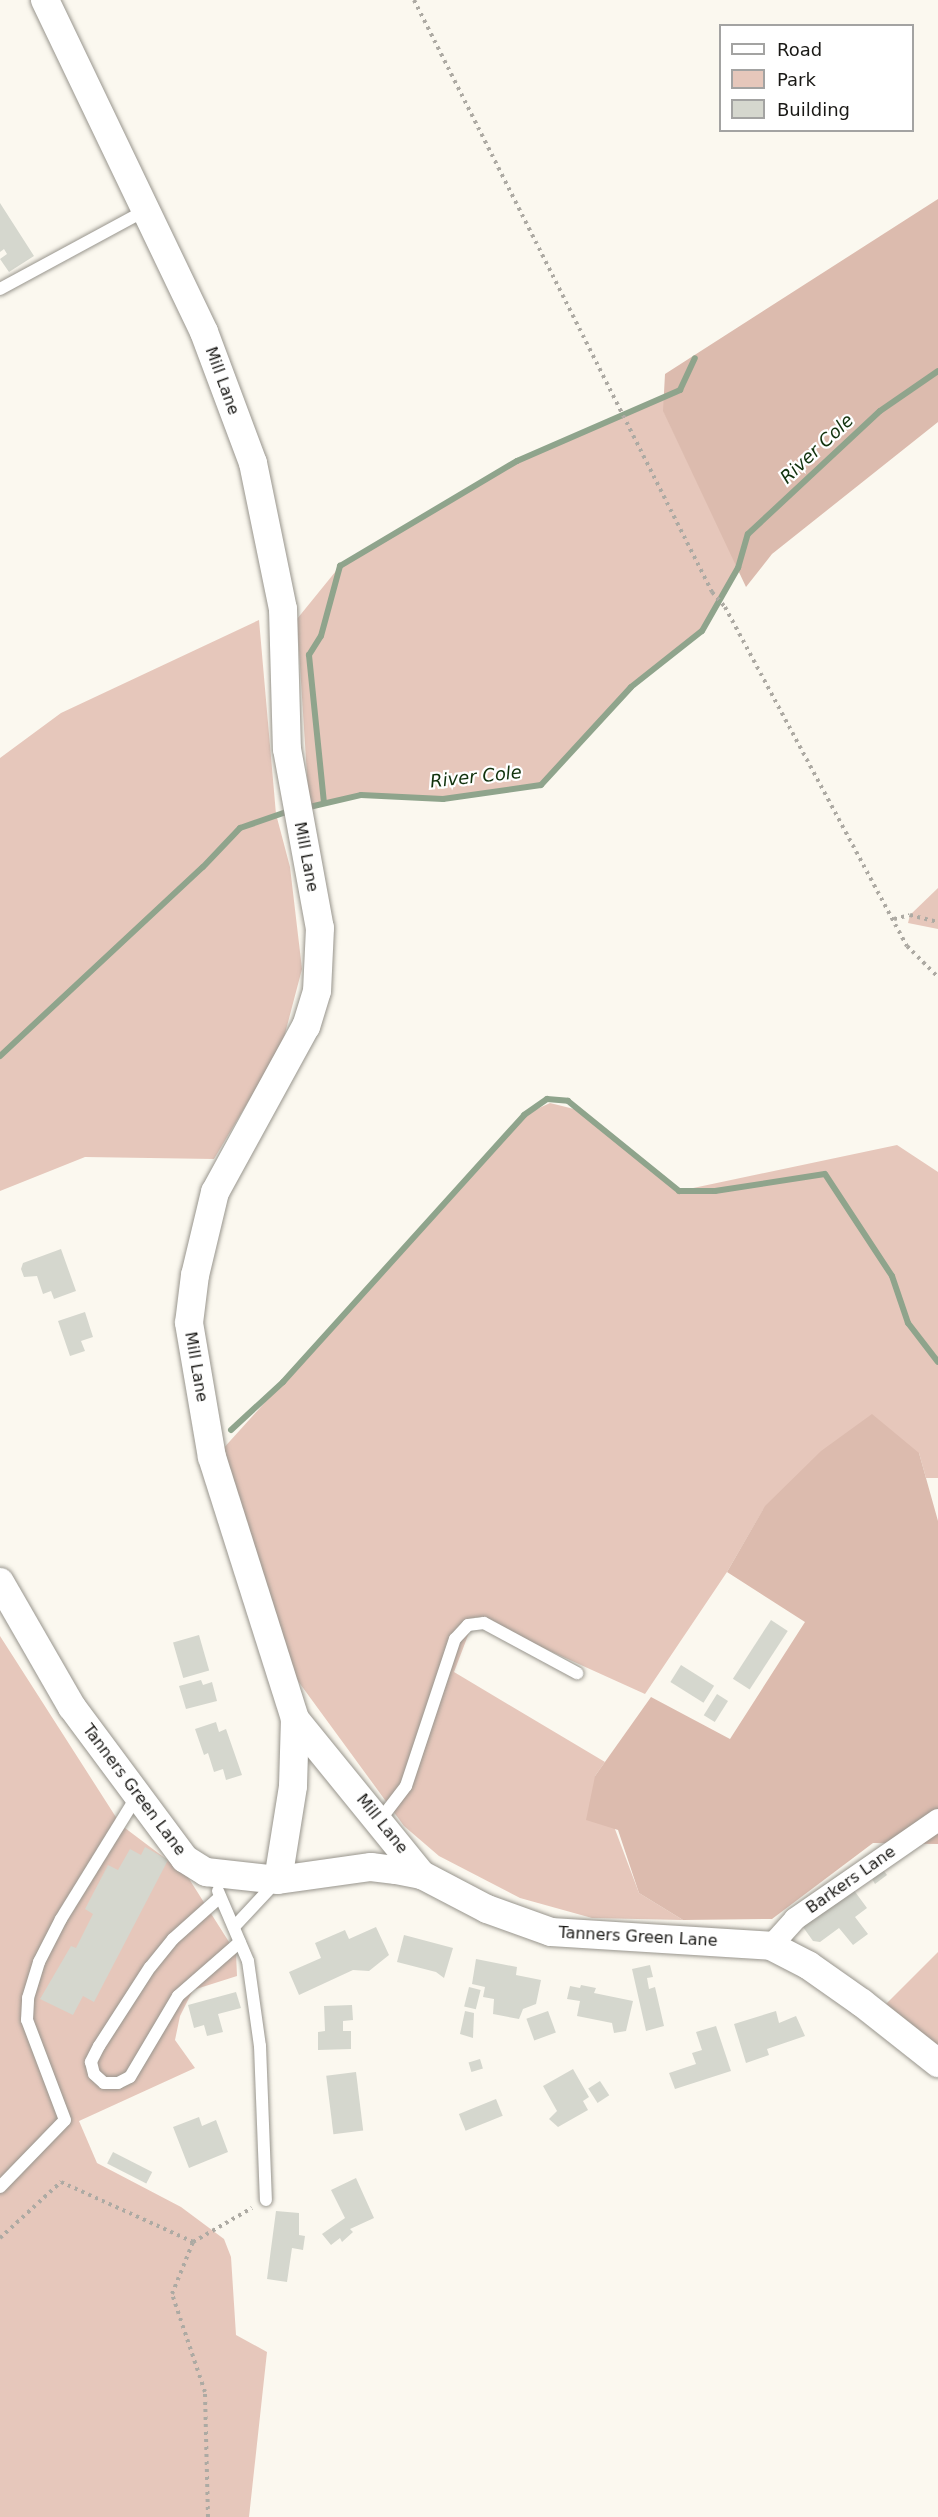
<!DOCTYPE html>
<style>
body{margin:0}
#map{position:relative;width:938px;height:2517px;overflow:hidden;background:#fbf8ef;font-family:"DejaVu Sans",sans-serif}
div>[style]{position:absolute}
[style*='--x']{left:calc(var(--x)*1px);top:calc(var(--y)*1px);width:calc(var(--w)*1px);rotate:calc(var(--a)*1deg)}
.green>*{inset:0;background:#e6c7bb}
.forest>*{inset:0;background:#dcbbae}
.stream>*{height:6px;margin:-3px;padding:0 3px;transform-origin:3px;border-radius:3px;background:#8fa48c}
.building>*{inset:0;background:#d5d7ce;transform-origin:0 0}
.path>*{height:4px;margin-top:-2px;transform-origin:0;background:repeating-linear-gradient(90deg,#adaaa3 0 3px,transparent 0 7.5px)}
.roads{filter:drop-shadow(0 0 2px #98958d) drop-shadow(0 0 2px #98958d)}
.service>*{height:12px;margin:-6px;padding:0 6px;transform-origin:6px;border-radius:6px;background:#fff}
.minor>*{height:22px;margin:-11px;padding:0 11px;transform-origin:11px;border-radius:11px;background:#fff}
.tertiary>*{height:28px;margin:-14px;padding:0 14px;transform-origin:14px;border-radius:14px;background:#fff}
span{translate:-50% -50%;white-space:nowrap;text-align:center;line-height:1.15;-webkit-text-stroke:4.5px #fff;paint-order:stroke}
.street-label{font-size:16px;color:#1a1916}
.water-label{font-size:18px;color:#11320d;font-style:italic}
.legend{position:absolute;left:719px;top:24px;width:195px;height:108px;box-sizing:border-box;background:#fff;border:2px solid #a3a3a2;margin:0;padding:8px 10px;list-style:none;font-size:18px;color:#1a1916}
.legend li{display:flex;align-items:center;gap:12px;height:30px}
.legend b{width:30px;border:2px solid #a3a3a2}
</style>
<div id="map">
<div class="green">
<div style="clip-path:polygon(664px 397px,664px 412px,738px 568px,702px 631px,631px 687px,541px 785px,443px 799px,361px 795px,309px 806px,297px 619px,340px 566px,517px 461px)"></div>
<div style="clip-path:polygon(259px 620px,276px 814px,290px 867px,302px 969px,282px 1045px,214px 1159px,85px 1157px,0 1191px,0 758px,61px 713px)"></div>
<div style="clip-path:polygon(938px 888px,938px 929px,908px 923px,910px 915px)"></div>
<div style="clip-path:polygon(550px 1103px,574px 1109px,679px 1191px,897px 1145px,938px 1172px,938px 1478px,926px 1478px,919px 1453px,763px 1510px,727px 1572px,645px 1694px,475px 1617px,454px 1672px,605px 1762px,595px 1776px,639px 1893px,683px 1920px,592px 1918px,520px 1898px,439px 1856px,404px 1826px,287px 1666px,221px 1451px,524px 1115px)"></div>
<div style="clip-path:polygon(0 1636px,121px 1825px,186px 1874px,236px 1953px,237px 1976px,193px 1990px,180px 2016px,175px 2040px,195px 2068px,79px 2121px,97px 2163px,181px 2207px,224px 2239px,231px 2257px,236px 2335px,267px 2352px,249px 2517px,0 2517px)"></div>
<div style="clip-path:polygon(938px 1952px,938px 2047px,884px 2006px)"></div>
</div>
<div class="forest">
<div style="clip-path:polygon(938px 199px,938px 422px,772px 554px,746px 587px,663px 411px,665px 374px)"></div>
<div style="clip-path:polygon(872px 1414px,919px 1453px,938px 1521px,938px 1844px,873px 1843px,772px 1919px,683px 1920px,639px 1893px,618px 1830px,586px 1820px,595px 1776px,651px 1697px,730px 1739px,805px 1622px,727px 1572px,765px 1506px,821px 1451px)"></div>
</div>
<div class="stream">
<div style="--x:324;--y:803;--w:149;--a:-95.8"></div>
<div style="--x:309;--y:655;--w:22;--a:-58"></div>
<div style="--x:321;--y:636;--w:73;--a:-74.8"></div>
<div style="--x:340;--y:566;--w:206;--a:-30.7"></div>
<div style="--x:517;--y:461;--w:178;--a:-23.5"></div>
<div style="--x:680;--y:390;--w:35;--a:-65"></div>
<div style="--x:305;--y:808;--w:57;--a:-13.1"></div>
<div style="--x:361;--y:795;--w:82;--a:2.8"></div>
<div style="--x:443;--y:799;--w:99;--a:-8.1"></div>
<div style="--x:541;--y:785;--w:133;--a:-47.4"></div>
<div style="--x:631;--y:687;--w:90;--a:-38.3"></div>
<div style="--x:702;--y:631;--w:73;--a:-60.3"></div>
<div style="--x:738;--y:568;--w:35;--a:-74"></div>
<div style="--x:748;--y:534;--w:180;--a:-43"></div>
<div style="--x:880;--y:411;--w:70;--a:-34.6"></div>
<div style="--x:0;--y:1056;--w:277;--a:-43"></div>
<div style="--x:203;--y:867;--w:54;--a:-46.5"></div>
<div style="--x:240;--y:828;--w:55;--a:-19.1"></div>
<div style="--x:231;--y:1430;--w:71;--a:-42.7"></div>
<div style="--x:283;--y:1382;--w:360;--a:-47.9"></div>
<div style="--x:524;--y:1115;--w:28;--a:-35"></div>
<div style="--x:547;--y:1099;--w:21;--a:5"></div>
<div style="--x:568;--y:1101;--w:143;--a:39"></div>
<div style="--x:679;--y:1191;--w:36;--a:0"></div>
<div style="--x:715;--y:1191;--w:111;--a:-8.8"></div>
<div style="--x:825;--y:1174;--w:122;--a:56.7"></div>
<div style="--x:892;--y:1276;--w:50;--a:71.2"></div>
<div style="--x:908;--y:1323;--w:49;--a:52.4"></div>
</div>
<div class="building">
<div style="clip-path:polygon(0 203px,34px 256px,9px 272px,0 259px,7px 254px,4px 249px,0 252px)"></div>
<div style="clip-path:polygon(61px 1249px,76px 1291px,54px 1299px,51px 1291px,43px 1294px,37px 1276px,24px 1277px,21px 1269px,23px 1263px)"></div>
<div style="clip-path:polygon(85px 1312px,93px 1337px,81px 1341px,85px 1351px,70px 1356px,58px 1321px)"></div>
<div style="left:771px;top:1620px;width:20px;height:70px;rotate:33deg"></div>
<div style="left:199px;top:1635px;width:37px;height:27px;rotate:74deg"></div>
<div style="left:681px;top:1665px;width:39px;height:20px;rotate:32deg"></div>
<div style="clip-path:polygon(201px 1680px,203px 1685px,212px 1682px,217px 1701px,186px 1709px,179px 1686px)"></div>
<div style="left:717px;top:1694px;width:13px;height:25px;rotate:32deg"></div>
<div style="clip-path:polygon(216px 1722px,219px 1732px,226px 1729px,242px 1775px,226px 1780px,223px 1769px,214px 1772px,208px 1753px,204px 1755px,195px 1729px)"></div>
<div style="clip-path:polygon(145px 1847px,168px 1860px,94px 2002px,83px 1996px,73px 2015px,40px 1999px,71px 1946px,76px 1948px,93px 1914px,85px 1909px,108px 1865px,118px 1870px,130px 1849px,141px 1855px)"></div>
<div style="clip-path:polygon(882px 1868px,887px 1875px,875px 1884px,871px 1877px)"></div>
<div style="clip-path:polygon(853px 1889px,867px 1908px,855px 1917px,868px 1934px,853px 1945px,839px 1928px,820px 1942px,813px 1941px,803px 1927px)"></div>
<div style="clip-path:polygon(376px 1927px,389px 1955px,369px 1971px,353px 1970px,299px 1995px,289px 1972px,321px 1958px,315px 1943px,345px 1930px,349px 1939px)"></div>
<div style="clip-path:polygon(404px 1935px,453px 1948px,444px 1978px,436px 1972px,397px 1962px)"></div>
<div style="clip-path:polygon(476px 1959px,517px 1967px,516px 1975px,541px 1980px,536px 2004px,523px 2009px,519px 2019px,493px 2014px,494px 1999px,483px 1997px,485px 1987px,472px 1984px)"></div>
<div style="clip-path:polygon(650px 1965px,653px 1977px,647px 1978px,649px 1989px,655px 1987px,664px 2026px,646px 2031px,632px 1969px)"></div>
<div style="clip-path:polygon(581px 1985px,596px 1988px,594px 1993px,633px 2001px,626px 2031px,614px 2033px,612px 2023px,577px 2016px,580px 2001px,567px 1999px,570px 1986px,580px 1988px)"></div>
<div style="left:469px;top:1987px;width:12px;height:20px;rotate:14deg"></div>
<div style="clip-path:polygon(236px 1992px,241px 2008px,218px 2014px,223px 2032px,207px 2036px,204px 2025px,194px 2028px,188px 2005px)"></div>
<div style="clip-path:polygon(352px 2005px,353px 2020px,343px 2021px,343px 2031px,351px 2031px,351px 2049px,318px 2050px,318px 2032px,325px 2031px,324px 2006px)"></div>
<div style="clip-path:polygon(465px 2011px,474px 2013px,473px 2038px,460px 2034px)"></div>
<div style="left:548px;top:2011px;width:23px;height:23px;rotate:70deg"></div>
<div style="clip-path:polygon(776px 2011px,779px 2023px,796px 2016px,805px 2036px,767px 2049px,769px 2055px,746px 2063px,734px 2024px)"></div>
<div style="clip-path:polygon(716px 2026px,731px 2071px,675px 2089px,669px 2073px,696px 2064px,692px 2053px,702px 2050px,696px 2032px)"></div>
<div style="left:480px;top:2059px;width:10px;height:12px;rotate:73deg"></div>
<div style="clip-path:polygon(573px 2069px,589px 2097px,583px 2101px,588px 2110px,558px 2127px,549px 2119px,557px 2111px,543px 2086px)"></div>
<div style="left:356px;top:2072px;width:59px;height:30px;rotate:83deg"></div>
<div style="left:600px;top:2081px;width:17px;height:14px;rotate:57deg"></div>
<div style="left:496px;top:2099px;width:18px;height:40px;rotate:68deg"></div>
<div style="clip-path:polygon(199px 2117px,202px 2126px,216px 2120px,228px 2152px,189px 2168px,173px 2127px)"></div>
<div style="left:113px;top:2152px;width:44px;height:13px;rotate:27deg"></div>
<div style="clip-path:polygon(356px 2178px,374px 2218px,350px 2229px,353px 2232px,342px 2242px,340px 2238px,331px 2245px,322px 2234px,345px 2218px,331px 2190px)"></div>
<div style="clip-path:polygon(276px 2211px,299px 2213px,299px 2235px,305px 2236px,303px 2250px,292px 2248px,287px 2282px,267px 2279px)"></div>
</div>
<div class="path">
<div style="--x:414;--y:0;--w:663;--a:63.28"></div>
<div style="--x:712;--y:592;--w:20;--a:49"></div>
<div style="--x:725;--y:607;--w:385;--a:61.8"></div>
<div style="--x:907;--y:946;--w:44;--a:45"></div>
<div style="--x:894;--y:919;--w:16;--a:-14"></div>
<div style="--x:910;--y:915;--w:29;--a:14"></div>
<div style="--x:0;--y:2238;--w:83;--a:-42.6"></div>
<div style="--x:61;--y:2182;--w:145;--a:24.4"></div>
<div style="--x:208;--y:2517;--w:125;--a:-91.4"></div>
<div style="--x:205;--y:2392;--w:103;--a:-108.6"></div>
<div style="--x:172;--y:2294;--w:56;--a:-68"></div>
<div style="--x:193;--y:2242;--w:68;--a:-30"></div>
</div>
<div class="roads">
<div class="service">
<div style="--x:0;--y:289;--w:166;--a:-28.4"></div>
<div style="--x:380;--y:1820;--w:43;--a:-52.6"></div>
<div style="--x:406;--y:1786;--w:155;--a:-71.6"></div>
<div style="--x:455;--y:1639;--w:19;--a:-47"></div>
<div style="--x:468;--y:1625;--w:16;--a:-7"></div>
<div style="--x:484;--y:1623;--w:106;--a:28.3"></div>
<div style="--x:218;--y:1891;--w:76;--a:66.8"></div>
<div style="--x:248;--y:1961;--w:86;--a:82"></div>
<div style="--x:260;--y:2046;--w:154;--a:87.8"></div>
<div style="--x:220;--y:1897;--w:63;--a:138.2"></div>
<div style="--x:173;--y:1939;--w:36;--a:129"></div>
<div style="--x:150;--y:1967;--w:94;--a:122.8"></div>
<div style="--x:99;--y:2046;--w:18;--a:117"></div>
<div style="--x:91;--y:2062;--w:12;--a:76"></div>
<div style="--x:94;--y:2074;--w:13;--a:42"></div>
<div style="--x:104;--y:2083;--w:14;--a:0"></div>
<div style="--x:118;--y:2083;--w:13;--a:-27"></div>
<div style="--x:130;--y:2077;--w:94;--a:-59.3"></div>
<div style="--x:178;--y:1996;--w:82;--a:-41.1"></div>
<div style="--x:234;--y:1927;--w:62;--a:-47"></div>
<div style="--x:0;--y:2187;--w:93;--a:-45.9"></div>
<div style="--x:65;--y:2120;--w:107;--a:-110.8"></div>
<div style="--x:27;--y:2020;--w:22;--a:-87"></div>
<div style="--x:28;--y:1998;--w:38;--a:-73"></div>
<div style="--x:39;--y:1962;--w:48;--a:-62.9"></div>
<div style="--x:61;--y:1919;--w:145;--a:-58.3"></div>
</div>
<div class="minor">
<div style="--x:771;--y:1946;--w:36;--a:-48"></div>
<div style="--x:795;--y:1919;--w:174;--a:-34.7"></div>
</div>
<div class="tertiary">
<div style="--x:45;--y:0;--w:368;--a:64.4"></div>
<div style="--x:204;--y:332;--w:140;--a:69.5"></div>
<div style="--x:253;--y:463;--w:149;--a:78.4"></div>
<div style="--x:283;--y:609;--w:140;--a:88.4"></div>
<div style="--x:287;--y:749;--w:182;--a:79.6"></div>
<div style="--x:320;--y:928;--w:63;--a:92.7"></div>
<div style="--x:317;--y:991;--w:37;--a:107"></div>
<div style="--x:306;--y:1026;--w:189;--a:118.7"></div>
<div style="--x:215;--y:1192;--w:85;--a:103.5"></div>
<div style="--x:195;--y:1275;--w:48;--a:97.1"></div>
<div style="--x:189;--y:1323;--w:136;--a:80.3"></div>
<div style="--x:212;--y:1457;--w:275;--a:72.4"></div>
<div style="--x:295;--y:1719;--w:201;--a:50.9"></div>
<div style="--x:0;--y:1582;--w:144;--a:60.1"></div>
<div style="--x:72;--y:1707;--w:189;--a:53.4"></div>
<div style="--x:185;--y:1859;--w:25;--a:32"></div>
<div style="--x:206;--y:1872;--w:72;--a:6.3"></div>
<div style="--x:278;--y:1880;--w:94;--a:-8"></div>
<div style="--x:371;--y:1867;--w:25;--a:7"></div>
<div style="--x:396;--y:1870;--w:26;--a:11"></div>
<div style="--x:422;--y:1875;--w:73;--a:27.6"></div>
<div style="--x:487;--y:1909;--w:68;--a:19.8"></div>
<div style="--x:551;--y:1932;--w:220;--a:3.6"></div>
<div style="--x:771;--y:1946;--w:42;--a:27.2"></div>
<div style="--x:808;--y:1965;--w:66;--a:35.1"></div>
<div style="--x:862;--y:2003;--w:97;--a:38.3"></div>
<div style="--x:278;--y:1880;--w:95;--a:-80.9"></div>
<div style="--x:293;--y:1786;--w:67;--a:-88.3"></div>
</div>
</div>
<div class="street-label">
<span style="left:222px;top:381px;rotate:70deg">Mill Lane</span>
<span style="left:306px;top:857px;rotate:79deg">Mill Lane</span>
<span style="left:196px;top:1367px;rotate:80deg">Mill Lane</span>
<span style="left:134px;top:1790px;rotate:53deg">Tanners Green Lane</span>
<span style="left:382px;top:1824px;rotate:51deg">Mill Lane</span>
<span style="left:851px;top:1880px;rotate:-35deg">Barkers Lane</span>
<span style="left:638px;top:1937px;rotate:3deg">Tanners Green Lane</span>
</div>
<div class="water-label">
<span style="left:817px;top:449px;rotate:-43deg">River Cole</span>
<span style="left:476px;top:777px;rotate:-6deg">River Cole</span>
</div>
<ul class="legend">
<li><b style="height:8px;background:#fff"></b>Road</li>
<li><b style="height:16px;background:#e6c7bb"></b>Park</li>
<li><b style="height:16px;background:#d5d7ce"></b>Building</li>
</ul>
</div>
